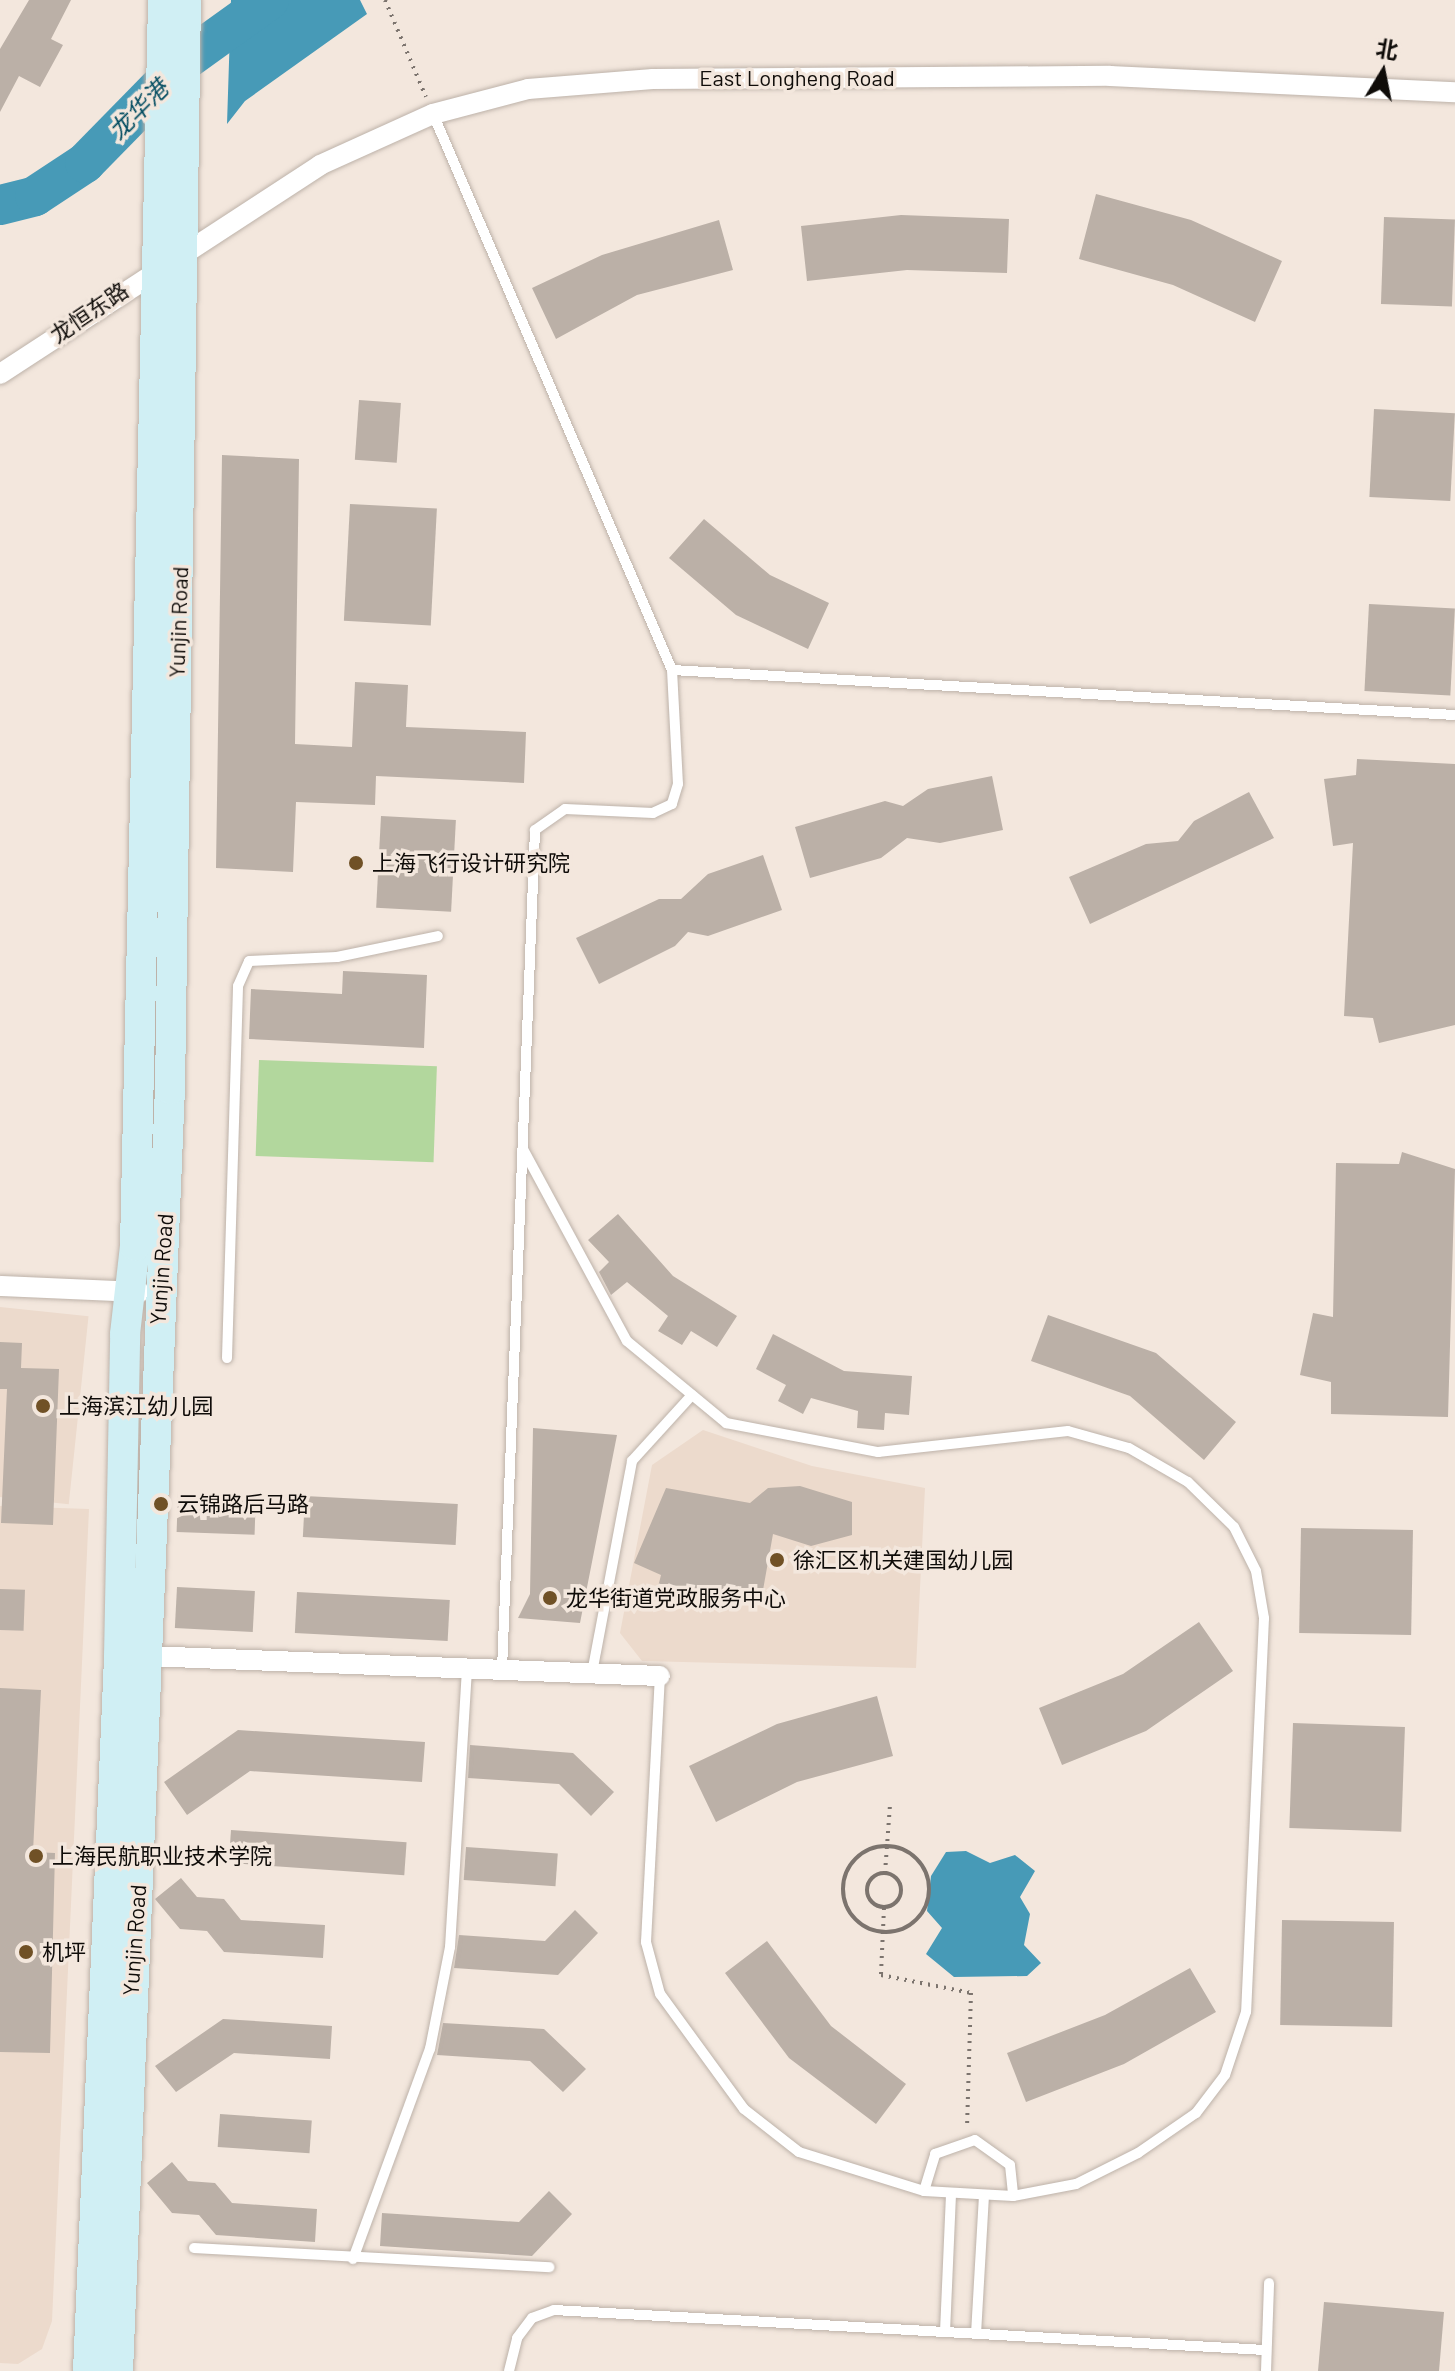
<!DOCTYPE html>
<meta charset="utf-8">
<style>
body{margin:0}
#map{position:relative;width:1455px;height:2371px;overflow:hidden;background:#f3e7dd;font-family:Barlow,"Noto Sans SC",sans-serif}
div>[style]{position:absolute}
[style*='--x']{left:calc(var(--x)*1px);top:calc(var(--y)*1px);width:calc(var(--w)*1px);rotate:calc(var(--a)*1deg)}
.built>*{inset:0;background:#ecdacc;transform-origin:0 0}
.green>*{inset:0;background:#b2d79d;transform-origin:0 0}
.water>*{inset:0;background:#479ab7}
.river>*{height:40px;margin:-20px;padding:0 20px;transform-origin:20px;border-radius:20px;background:#479ab7}
.building>*{inset:0;background:#bbb0a7;transform-origin:0 0}
.path>*{height:4px;margin-top:-2px;transform-origin:0;background:repeating-linear-gradient(90deg,#7c746e 0 2px,transparent 0 8px)}
.path>.ring{margin:-2px;padding:0;box-sizing:content-box;background:none;border:4px solid #7c746e;border-radius:50%}
.roads{filter:drop-shadow(0 0 2px #bdb2a9) drop-shadow(0 0 2px #bdb2a9)}
.lane>*{height:10px;margin:-5px;padding:0 5px;transform-origin:5px;border-radius:5px;background:#fff}
.street>*{height:20px;margin:-10px;padding:0 10px;transform-origin:10px;border-radius:10px;background:#fff}
.secondary>*{height:30px;margin:-15px;padding:0 15px;transform-origin:15px;border-radius:15px;background:#d0eff4}
.dots>*{width:22px;height:22px;translate:-50% -50%;box-sizing:border-box;border:4px solid #f3e7dd;border-radius:50%}
span{translate:-50% -50%;white-space:nowrap;text-align:center;line-height:1.15;-webkit-text-stroke:7px #f3e7dd;paint-order:stroke}
.street-label{font-size:22px;color:#0f0c09}
.poi-label{font-size:22px;color:#0f0c09}
.left{translate:0 -50%;text-align:left}
.water-label{font-size:24px;color:#004b60;font-style:italic}
.north{position:absolute;left:1343px;top:32px;width:80px;height:80px;-webkit-text-stroke:6px #f3e7dd;paint-order:stroke;rotate:10deg;font-size:22px;font-weight:700;line-height:32px;text-align:center;color:#0f0c09}
.north::after{content:'';display:block;margin:auto;width:28px;height:36px;background:#0f0c09;clip-path:polygon(50% 0,100% 100%,50% 72%,0 100%)}
</style>
<div id="map">
<div class="built">
<div style="left:0;top:1307px;width:89px;height:189px;rotate:6deg"></div>
<div style="clip-path:polygon(703px 1430px,812px 1466px,925px 1488px,916px 1668px,642px 1661px,620px 1633px,652px 1465px)"></div>
<div style="clip-path:polygon(0 1506px,89px 1509px,52px 2321px,42px 2349px,18px 2364px,0 2363px)"></div>
</div>
<div class="green">
<div style="left:259px;top:1060px;width:178px;height:96px;rotate:2deg"></div>
</div>
<div class="water">
<div style="clip-path:polygon(231px 0,360px 0,367px 14px,245px 101px,227px 124px)"></div>
<div style="clip-path:polygon(966px 1851px,990px 1863px,1015px 1855px,1035px 1871px,1020px 1897px,1030px 1914px,1024px 1945px,1041px 1963px,1027px 1976px,954px 1977px,926px 1954px,942px 1928px,927px 1911px,931px 1876px,946px 1852px)"></div>
</div>
<div class="river">
<div style="--x:0;--y:205;--w:36;--a:-14"></div>
<div style="--x:35;--y:196;--w:60;--a:-33.4"></div>
<div style="--x:85;--y:163;--w:146;--a:-45.6"></div>
<div style="--x:187;--y:59;--w:101;--a:-35.7"></div>
</div>
<div class="building">
<div style="clip-path:polygon(29px 0,71px 0,51px 39px,63px 45px,40px 87px,19px 76px,0 112px,0 49px)"></div>
<div style="clip-path:polygon(1096px 194px,1191px 220px,1282px 261px,1255px 322px,1173px 285px,1079px 259px)"></div>
<div style="clip-path:polygon(901px 215px,1009px 219px,1007px 273px,907px 270px,807px 281px,801px 226px)"></div>
<div style="left:1384px;top:217px;width:71px;height:87px;rotate:2deg"></div>
<div style="clip-path:polygon(719px 220px,733px 270px,637px 295px,556px 339px,532px 288px,602px 255px)"></div>
<div style="left:359px;top:400px;width:42px;height:60px;rotate:4deg"></div>
<div style="left:1374px;top:409px;width:81px;height:88px;rotate:3deg"></div>
<div style="clip-path:polygon(222px 455px,299px 459px,295px 744px,352px 747px,355px 682px,408px 685px,406px 727px,526px 732px,524px 783px,376px 776px,375px 805px,296px 802px,293px 872px,216px 868px)"></div>
<div style="left:350px;top:504px;width:87px;height:117px;rotate:3deg"></div>
<div style="clip-path:polygon(704px 519px,770px 575px,829px 603px,808px 649px,736px 615px,669px 558px)"></div>
<div style="left:1369px;top:604px;width:86px;height:87px;rotate:3deg"></div>
<div style="clip-path:polygon(1357px 759px,1455px 764px,1455px 1025px,1379px 1043px,1373px 1018px,1344px 1016px,1353px 843px,1333px 846px,1324px 779px,1356px 775px)"></div>
<div style="clip-path:polygon(992px 776px,1003px 830px,940px 843px,907px 838px,881px 858px,810px 878px,795px 827px,885px 801px,903px 806px,928px 789px)"></div>
<div style="clip-path:polygon(1249px 792px,1274px 838px,1090px 924px,1069px 877px,1146px 844px,1178px 841px,1194px 821px)"></div>
<div style="left:381px;top:816px;width:75px;height:92px;rotate:3deg"></div>
<div style="clip-path:polygon(763px 855px,782px 910px,708px 936px,688px 932px,675px 946px,599px 984px,576px 938px,659px 899px,681px 899px,708px 874px)"></div>
<div style="clip-path:polygon(343px 971px,427px 975px,424px 1048px,249px 1039px,251px 989px,342px 994px)"></div>
<div style="clip-path:polygon(1402px 1152px,1455px 1169px,1448px 1417px,1331px 1414px,1331px 1382px,1300px 1375px,1313px 1313px,1333px 1317px,1336px 1163px,1399px 1164px)"></div>
<div style="clip-path:polygon(618px 1214px,673px 1276px,737px 1316px,717px 1347px,691px 1331px,682px 1345px,658px 1331px,668px 1316px,627px 1282px,611px 1295px,599px 1272px,609px 1262px,588px 1240px)"></div>
<div style="clip-path:polygon(1048px 1315px,1156px 1353px,1236px 1422px,1204px 1460px,1130px 1396px,1031px 1361px)"></div>
<div style="clip-path:polygon(773px 1334px,844px 1371px,912px 1376px,909px 1415px,885px 1413px,884px 1430px,857px 1428px,858px 1411px,811px 1398px,803px 1414px,778px 1401px,786px 1385px,756px 1369px)"></div>
<div style="clip-path:polygon(0 1342px,22px 1343px,21px 1368px,59px 1369px,53px 1525px,1px 1523px,7px 1389px,0 1389px)"></div>
<div style="clip-path:polygon(533px 1428px,617px 1435px,580px 1623px,518px 1618px,530px 1594px)"></div>
<div style="clip-path:polygon(800px 1486px,852px 1502px,852px 1535px,811px 1546px,773px 1534px,763px 1590px,753px 1597px,658px 1587px,661px 1575px,634px 1563px,666px 1488px,750px 1503px,768px 1488px)"></div>
<div style="left:178px;top:1492px;width:78px;height:40px;rotate:2deg"></div>
<div style="left:305px;top:1496px;width:153px;height:41px;rotate:3deg"></div>
<div style="left:1301px;top:1528px;width:112px;height:105px;rotate:1deg"></div>
<div style="left:177px;top:1587px;width:78px;height:41px;rotate:3deg"></div>
<div style="left:0;top:1589px;width:25px;height:41px;rotate:2deg"></div>
<div style="left:297px;top:1592px;width:153px;height:41px;rotate:3deg"></div>
<div style="clip-path:polygon(1199px 1622px,1233px 1671px,1146px 1731px,1062px 1765px,1039px 1708px,1123px 1674px)"></div>
<div style="clip-path:polygon(0 1688px,41px 1690px,33px 1852px,55px 1853px,50px 2053px,0 2052px)"></div>
<div style="clip-path:polygon(877px 1696px,893px 1756px,797px 1782px,716px 1822px,689px 1766px,777px 1724px)"></div>
<div style="left:1293px;top:1723px;width:112px;height:105px;rotate:2deg"></div>
<div style="clip-path:polygon(238px 1730px,425px 1742px,422px 1782px,250px 1771px,187px 1815px,164px 1782px)"></div>
<div style="clip-path:polygon(470px 1745px,573px 1753px,614px 1792px,591px 1816px,559px 1784px,468px 1778px)"></div>
<div style="left:231px;top:1830px;width:176px;height:33px;rotate:4deg"></div>
<div style="left:466px;top:1847px;width:92px;height:33px;rotate:4deg"></div>
<div style="clip-path:polygon(181px 1878px,197px 1897px,224px 1899px,241px 1920px,325px 1925px,323px 1958px,224px 1952px,207px 1931px,180px 1929px,155px 1899px)"></div>
<div style="clip-path:polygon(575px 1910px,598px 1933px,558px 1975px,454px 1968px,459px 1935px,545px 1941px)"></div>
<div style="left:1282px;top:1920px;width:112px;height:105px;rotate:1deg"></div>
<div style="clip-path:polygon(767px 1941px,831px 2026px,906px 2084px,876px 2124px,789px 2058px,725px 1973px)"></div>
<div style="clip-path:polygon(1190px 1968px,1216px 2012px,1124px 2064px,1026px 2102px,1007px 2053px,1105px 2015px)"></div>
<div style="clip-path:polygon(223px 2019px,332px 2026px,330px 2059px,234px 2053px,176px 2092px,155px 2066px)"></div>
<div style="clip-path:polygon(443px 2023px,544px 2029px,586px 2069px,563px 2092px,530px 2061px,437px 2055px)"></div>
<div style="left:220px;top:2114px;width:92px;height:33px;rotate:4deg"></div>
<div style="clip-path:polygon(172px 2162px,188px 2181px,215px 2183px,232px 2203px,317px 2209px,315px 2242px,216px 2235px,199px 2215px,172px 2213px,147px 2183px)"></div>
<div style="clip-path:polygon(549px 2191px,572px 2214px,532px 2256px,380px 2246px,382px 2213px,519px 2222px)"></div>
<div style="clip-path:polygon(1324px 2302px,1444px 2312px,1439px 2371px,1318px 2371px)"></div>
</div>
<div class="path">
<div style="--x:385;--y:0;--w:105;--a:67.1"></div>
<div class="ring" style="left:843px;top:1846px;width:82px;height:82px"></div>
<div class="ring" style="left:867px;top:1873px;width:30px;height:30px"></div>
<div style="--x:885;--y:1873;--w:68;--a:-85.8"></div>
<div style="--x:884;--y:1908;--w:67;--a:92.6"></div>
<div style="--x:881;--y:1975;--w:92;--a:11.3"></div>
<div style="--x:971;--y:1993;--w:133;--a:91.7"></div>
</div>
<div class="roads">
<div class="lane">
<div style="--x:433;--y:114;--w:605;--a:66.74"></div>
<div style="--x:672;--y:670;--w:114;--a:87"></div>
<div style="--x:678;--y:784;--w:21;--a:107"></div>
<div style="--x:672;--y:804;--w:21;--a:155"></div>
<div style="--x:653;--y:813;--w:88;--a:-177.4"></div>
<div style="--x:565;--y:809;--w:37;--a:145"></div>
<div style="--x:535;--y:830;--w:841;--a:92.25"></div>
<div style="--x:672;--y:670;--w:784;--a:3.29"></div>
<div style="--x:523;--y:1149;--w:218;--a:61.6"></div>
<div style="--x:627;--y:1341;--w:129;--a:39.6"></div>
<div style="--x:726;--y:1423;--w:155;--a:10.8"></div>
<div style="--x:878;--y:1452;--w:191;--a:-6.3"></div>
<div style="--x:1068;--y:1431;--w:63;--a:15.6"></div>
<div style="--x:1129;--y:1448;--w:68;--a:30"></div>
<div style="--x:1188;--y:1482;--w:64;--a:44.4"></div>
<div style="--x:1234;--y:1527;--w:49;--a:63.4"></div>
<div style="--x:1256;--y:1571;--w:48;--a:80.3"></div>
<div style="--x:1264;--y:1618;--w:394;--a:92.6"></div>
<div style="--x:1246;--y:2012;--w:66;--a:108.4"></div>
<div style="--x:1225;--y:2075;--w:48;--a:127.3"></div>
<div style="--x:1196;--y:2113;--w:70;--a:145.4"></div>
<div style="--x:1138;--y:2153;--w:69;--a:153.4"></div>
<div style="--x:1076;--y:2184;--w:64;--a:169.2"></div>
<div style="--x:1013;--y:2196;--w:89;--a:-176.8"></div>
<div style="--x:924;--y:2191;--w:131;--a:-162.7"></div>
<div style="--x:799;--y:2152;--w:70;--a:-142"></div>
<div style="--x:744;--y:2109;--w:142;--a:-126.1"></div>
<div style="--x:660;--y:1994;--w:54;--a:-105.1"></div>
<div style="--x:646;--y:1942;--w:266;--a:-87"></div>
<div style="--x:227;--y:1358;--w:372;--a:-88.3"></div>
<div style="--x:238;--y:986;--w:27;--a:-66"></div>
<div style="--x:249;--y:961;--w:88;--a:-2.6"></div>
<div style="--x:337;--y:957;--w:103;--a:-11.7"></div>
<div style="--x:592;--y:1673;--w:216;--a:-79.3"></div>
<div style="--x:632;--y:1461;--w:89;--a:-47.7"></div>
<div style="--x:924;--y:2191;--w:39;--a:-73"></div>
<div style="--x:935;--y:2154;--w:42;--a:-19.3"></div>
<div style="--x:975;--y:2140;--w:43;--a:35.5"></div>
<div style="--x:1010;--y:2165;--w:31;--a:84"></div>
<div style="--x:194;--y:2248;--w:356;--a:3.1"></div>
<div style="--x:353;--y:2259;--w:224;--a:-69.9"></div>
<div style="--x:430;--y:2049;--w:104;--a:-78.9"></div>
<div style="--x:450;--y:1947;--w:280;--a:-86.5"></div>
<div style="--x:945;--y:2332;--w:136;--a:-87.5"></div>
<div style="--x:976;--y:2334;--w:137;--a:-86.7"></div>
<div style="--x:509;--y:2371;--w:34;--a:-76"></div>
<div style="--x:517;--y:2338;--w:25;--a:-53"></div>
<div style="--x:532;--y:2318;--w:23;--a:-20"></div>
<div style="--x:554;--y:2310;--w:713;--a:3.22"></div>
<div style="--x:1266;--y:2371;--w:88;--a:-88"></div>
</div>
<div class="street">
<div style="--x:0;--y:374;--w:382;--a:-33.1"></div>
<div style="--x:320;--y:165;--w:124;--a:-24.3"></div>
<div style="--x:433;--y:114;--w:98;--a:-14.7"></div>
<div style="--x:528;--y:89;--w:125;--a:-4.6"></div>
<div style="--x:653;--y:79;--w:457;--a:-0.4"></div>
<div style="--x:1110;--y:76;--w:345;--a:2.7"></div>
<div style="--x:0;--y:1286;--w:140;--a:2.5"></div>
<div style="--x:146;--y:1656;--w:514;--a:2.23"></div>
</div>
<div class="secondary">
<div style="--x:88;--y:2371;--w:715;--a:-87.51"></div>
<div style="--x:119;--y:1657;--w:323;--a:-88.9"></div>
<div style="--x:125;--y:1334;--w:89;--a:-83.5"></div>
<div style="--x:135;--y:1246;--w:1246;--a:-88.71"></div>
<div style="--x:118;--y:2371;--w:1283;--a:-87.68"></div>
<div style="--x:170;--y:1089;--w:1089;--a:-89.16"></div>
</div>
</div>
<div class="dots">
<div style="left:356px;top:863px;background:#705126"></div>
<div style="left:43px;top:1406px;background:#705126"></div>
<div style="left:161px;top:1504px;background:#705126"></div>
<div style="left:777px;top:1560px;background:#705126"></div>
<div style="left:550px;top:1598px;background:#705126"></div>
<div style="left:36px;top:1856px;background:#705126"></div>
<div style="left:26px;top:1952px;background:#705126"></div>
</div>
<div class="street-label">
<span style="left:797px;top:78px">East Longheng Road</span>
<span style="left:89px;top:312px;rotate:-34deg">龙恒东路</span>
<span style="left:178px;top:622px;rotate:-88deg">Yunjin Road</span>
<span style="left:161px;top:1269px;rotate:-86deg">Yunjin Road</span>
<span style="left:134px;top:1940px;rotate:-86deg">Yunjin Road</span>
</div>
<div class="poi-label">
<span class="left" style="left:372px;top:863px">上海飞行设计研究院</span>
<span class="left" style="left:59px;top:1406px">上海滨江幼儿园</span>
<span class="left" style="left:177px;top:1504px">云锦路后马路</span>
<span class="left" style="left:793px;top:1560px">徐汇区机关建国幼儿园</span>
<span class="left" style="left:566px;top:1598px">龙华街道党政服务中心</span>
<span class="left" style="left:52px;top:1856px">上海民航职业技术学院</span>
<span class="left" style="left:42px;top:1952px">机坪</span>
</div>
<div class="water-label">
<span style="left:138px;top:109px;rotate:-45deg">龙华港</span>
</div>
<div class="north">北</div>
</div>
